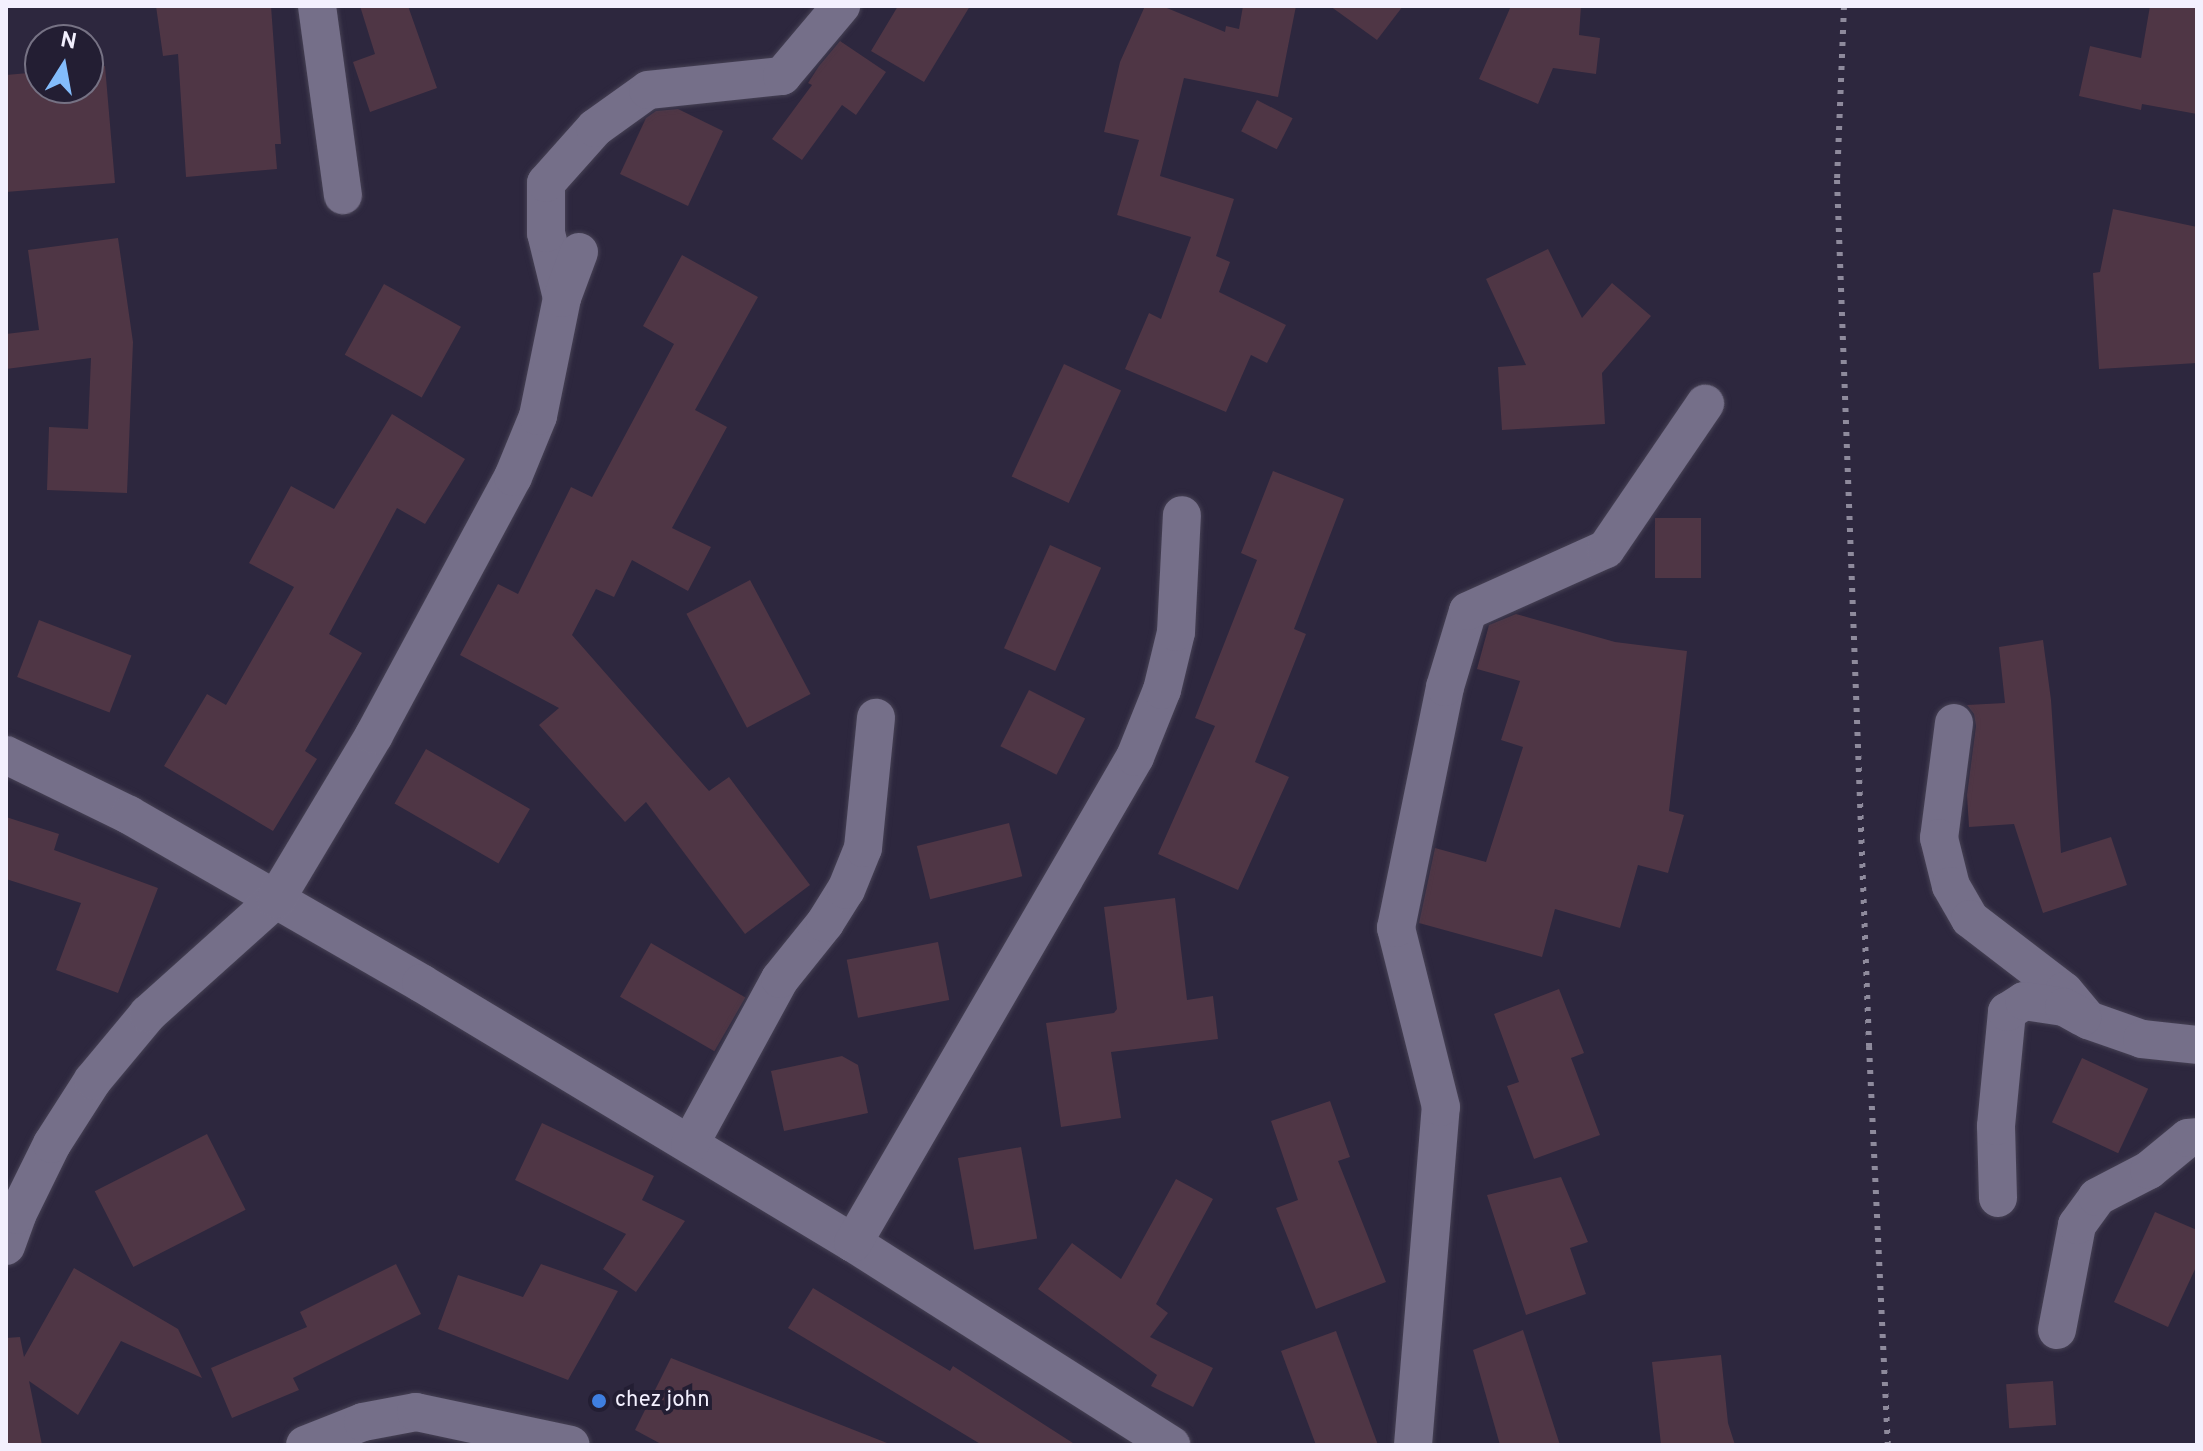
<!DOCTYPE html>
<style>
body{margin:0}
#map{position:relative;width:2203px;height:1451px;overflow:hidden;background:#2d273e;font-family:Overpass,sans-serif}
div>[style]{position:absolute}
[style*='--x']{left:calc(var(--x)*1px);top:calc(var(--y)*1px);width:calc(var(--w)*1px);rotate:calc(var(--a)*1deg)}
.building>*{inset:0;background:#4f3645;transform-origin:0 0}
.roads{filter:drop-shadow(0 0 2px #464154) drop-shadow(0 0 2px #464154)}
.minor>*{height:38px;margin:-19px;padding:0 19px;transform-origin:19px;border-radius:19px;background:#756f89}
.rail>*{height:6px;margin-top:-3px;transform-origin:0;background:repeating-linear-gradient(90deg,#8e8a9c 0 4px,transparent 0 12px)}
.dots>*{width:22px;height:22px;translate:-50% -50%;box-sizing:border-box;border:4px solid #231e33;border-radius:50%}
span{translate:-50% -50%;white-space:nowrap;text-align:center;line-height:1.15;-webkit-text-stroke:8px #231e33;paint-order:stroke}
.poi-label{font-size:22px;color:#f3f0fe}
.left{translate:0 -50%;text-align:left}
.frame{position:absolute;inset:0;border:8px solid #f3f0fe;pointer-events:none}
.north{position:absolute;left:24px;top:24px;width:80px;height:80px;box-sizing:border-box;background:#231e33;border:2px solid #767284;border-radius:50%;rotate:11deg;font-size:22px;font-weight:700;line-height:32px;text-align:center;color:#f3f0fe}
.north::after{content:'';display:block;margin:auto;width:28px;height:36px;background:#83bcfb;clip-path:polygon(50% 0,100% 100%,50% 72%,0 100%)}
</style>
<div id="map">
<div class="building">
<div style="clip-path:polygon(156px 6px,271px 6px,281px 144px,275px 144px,277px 169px,186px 177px,178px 54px,163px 56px)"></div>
<div style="clip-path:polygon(360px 6px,408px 6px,437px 88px,370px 112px,353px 62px,375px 54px)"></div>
<div style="clip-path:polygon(898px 6px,970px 6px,924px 82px,871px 51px)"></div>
<div style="clip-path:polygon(1145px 6px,1162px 6px,1225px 32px,1226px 26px,1239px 29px,1243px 6px,1296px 6px,1278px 97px,1184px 78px,1160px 176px,1234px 199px,1216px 256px,1230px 262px,1219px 292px,1286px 325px,1267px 363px,1251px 355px,1226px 412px,1125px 369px,1149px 313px,1161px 319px,1191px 237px,1117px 215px,1139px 140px,1104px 132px,1120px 62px)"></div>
<div style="clip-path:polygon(1330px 6px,1403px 6px,1377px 40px)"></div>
<div style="clip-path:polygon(1511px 6px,1581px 6px,1579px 35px,1600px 38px,1596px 74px,1553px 68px,1538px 104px,1479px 79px)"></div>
<div style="clip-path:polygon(2150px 6px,2197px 6px,2197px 114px,2142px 104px,2141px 110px,2079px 96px,2090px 46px,2141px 58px)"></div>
<div style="clip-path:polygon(840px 41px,886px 72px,856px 115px,842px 105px,802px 160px,772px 139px,812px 85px,808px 83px,819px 66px)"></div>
<div style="clip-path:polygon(105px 66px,115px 183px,6px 192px,6px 75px,40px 72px,40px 88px,88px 88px,88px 68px)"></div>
<div style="left:1257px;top:100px;width:40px;height:35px;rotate:27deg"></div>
<div style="clip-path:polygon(678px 109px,723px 131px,688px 206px,620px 174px,646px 118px,656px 111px)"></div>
<div style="clip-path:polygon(2113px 209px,2197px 227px,2197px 363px,2099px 369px,2093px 273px,2100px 272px)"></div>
<div style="clip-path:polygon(118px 238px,133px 342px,127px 493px,47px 490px,49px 427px,88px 429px,91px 358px,6px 369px,6px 334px,39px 330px,28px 250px)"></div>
<div style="clip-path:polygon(1548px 249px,1582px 318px,1612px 283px,1651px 316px,1602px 373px,1605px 424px,1502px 430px,1498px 367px,1526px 365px,1486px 279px)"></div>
<div style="clip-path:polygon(682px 255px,758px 297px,695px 410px,727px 427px,672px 528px,711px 547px,688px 591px,632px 560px,614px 597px,596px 589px,572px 635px,709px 791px,729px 777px,810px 885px,745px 934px,646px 802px,625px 822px,539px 725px,559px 708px,460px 655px,498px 584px,518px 594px,571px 487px,592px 497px,674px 344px,643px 326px)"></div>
<div style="left:384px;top:284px;width:88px;height:81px;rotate:29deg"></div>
<div style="left:1064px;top:364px;width:63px;height:124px;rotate:25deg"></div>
<div style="clip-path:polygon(392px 414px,465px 459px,425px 524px,397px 508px,329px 634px,362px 653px,305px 751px,317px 759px,273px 831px,164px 766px,207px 694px,226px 705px,294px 587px,249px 563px,291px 486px,334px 509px)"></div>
<div style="clip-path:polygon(1273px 471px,1344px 499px,1294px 629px,1306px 634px,1255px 762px,1289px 777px,1238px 890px,1158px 854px,1215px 726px,1195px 718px,1257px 560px,1241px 553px)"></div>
<div style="left:1655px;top:518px;width:46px;height:60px"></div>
<div style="left:1050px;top:545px;width:56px;height:113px;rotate:24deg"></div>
<div style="left:750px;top:580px;width:129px;height:72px;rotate:62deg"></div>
<div style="clip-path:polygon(1516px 614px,1615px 642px,1687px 651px,1669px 811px,1684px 815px,1668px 873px,1638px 865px,1620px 928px,1555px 909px,1542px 957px,1419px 923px,1435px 848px,1486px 862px,1523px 747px,1501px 740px,1520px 681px,1477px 669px,1489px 625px)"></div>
<div style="left:39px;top:620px;width:99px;height:61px;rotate:21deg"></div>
<div style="clip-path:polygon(2043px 640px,2051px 700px,2061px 853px,2111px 837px,2127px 885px,2043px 913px,2014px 824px,1969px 827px,1967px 795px,1976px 726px,1974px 714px,1967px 705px,2005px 703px,1999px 647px)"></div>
<div style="left:1029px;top:690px;width:63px;height:63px;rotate:27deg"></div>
<div style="left:426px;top:749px;width:120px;height:63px;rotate:30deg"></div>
<div style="clip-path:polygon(6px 817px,59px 834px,54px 850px,158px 888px,118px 993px,56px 970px,81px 903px,6px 879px)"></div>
<div style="left:1009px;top:823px;width:55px;height:95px;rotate:76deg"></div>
<div style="clip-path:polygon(1175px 898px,1187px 1000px,1213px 996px,1218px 1039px,1111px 1052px,1121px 1118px,1061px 1127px,1046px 1023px,1114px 1013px,1117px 1009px,1104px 907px)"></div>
<div style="left:938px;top:942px;width:59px;height:93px;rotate:79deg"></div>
<div style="left:651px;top:943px;width:109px;height:62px;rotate:30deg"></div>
<div style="clip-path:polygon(1559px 989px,1584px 1053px,1571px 1058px,1600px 1135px,1534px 1159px,1507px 1086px,1519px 1082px,1494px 1014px)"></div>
<div style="clip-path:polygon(842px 1056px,858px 1065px,868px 1113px,784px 1131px,771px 1071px)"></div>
<div style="left:2082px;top:1058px;width:73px;height:71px;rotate:25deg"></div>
<div style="clip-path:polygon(1330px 1101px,1350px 1157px,1338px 1161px,1386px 1282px,1316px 1309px,1276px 1208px,1298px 1200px,1271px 1121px)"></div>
<div style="clip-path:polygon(542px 1123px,654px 1176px,642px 1200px,685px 1221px,636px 1292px,603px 1269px,626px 1234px,515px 1180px)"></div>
<div style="left:207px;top:1134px;width:85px;height:126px;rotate:63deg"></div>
<div style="left:1021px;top:1147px;width:93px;height:64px;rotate:80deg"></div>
<div style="clip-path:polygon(1561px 1177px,1588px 1242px,1570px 1248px,1586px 1294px,1526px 1315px,1487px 1195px)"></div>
<div style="clip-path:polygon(1176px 1179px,1213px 1199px,1156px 1304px,1168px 1313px,1150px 1337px,1213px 1368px,1193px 1407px,1151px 1386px,1157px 1375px,1038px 1289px,1072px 1243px,1121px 1279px)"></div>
<div style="clip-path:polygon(2155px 1212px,2197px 1230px,2197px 1265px,2168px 1327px,2114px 1302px)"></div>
<div style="clip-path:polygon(396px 1264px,421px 1314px,293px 1378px,299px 1390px,232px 1418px,211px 1368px,307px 1327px,300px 1312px)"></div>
<div style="clip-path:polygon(541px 1264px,618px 1291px,568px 1380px,438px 1329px,458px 1275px,523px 1297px)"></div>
<div style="clip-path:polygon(74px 1268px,178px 1329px,202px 1378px,121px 1341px,78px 1415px,29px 1381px,42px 1445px,6px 1445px,6px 1338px,20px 1337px,24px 1357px)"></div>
<div style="clip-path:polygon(813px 1288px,950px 1371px,953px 1366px,1076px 1445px,982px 1445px,788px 1328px)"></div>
<div style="clip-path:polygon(1523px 1330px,1560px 1445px,1500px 1445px,1473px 1350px)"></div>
<div style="clip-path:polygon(1336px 1331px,1378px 1445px,1316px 1445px,1281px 1351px)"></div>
<div style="clip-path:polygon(1721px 1355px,1728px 1423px,1735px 1445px,1661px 1445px,1652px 1362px)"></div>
<div style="clip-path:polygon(671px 1358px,887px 1443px,887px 1445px,663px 1445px,635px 1430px)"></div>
<div style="left:2053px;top:1381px;width:44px;height:47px;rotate:86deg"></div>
</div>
<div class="roads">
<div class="minor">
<div style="--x:317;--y:6;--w:191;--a:82.2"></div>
<div style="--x:562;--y:298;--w:67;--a:-103.8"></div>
<div style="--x:546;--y:233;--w:50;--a:-90"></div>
<div style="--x:546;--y:183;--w:74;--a:-48.3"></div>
<div style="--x:595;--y:128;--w:65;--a:-35.6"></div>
<div style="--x:648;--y:90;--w:135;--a:-6"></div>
<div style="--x:782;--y:76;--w:92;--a:-49.9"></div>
<div style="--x:1954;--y:723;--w:116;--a:97.4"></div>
<div style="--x:1939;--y:838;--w:49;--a:76"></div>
<div style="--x:1951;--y:886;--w:38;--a:60"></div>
<div style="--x:1970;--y:919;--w:118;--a:37.5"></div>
<div style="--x:2064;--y:991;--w:38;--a:50"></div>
<div style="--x:2088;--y:1020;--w:57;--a:19.4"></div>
<div style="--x:2142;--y:1039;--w:55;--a:6.2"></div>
<div style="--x:6;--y:755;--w:137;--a:26"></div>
<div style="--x:129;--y:815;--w:337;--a:29.9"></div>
<div style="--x:421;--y:983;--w:504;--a:31.04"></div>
<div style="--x:853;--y:1243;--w:377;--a:32.4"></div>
<div style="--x:690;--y:1144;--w:188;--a:-61.4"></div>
<div style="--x:780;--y:979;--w:72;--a:-51.2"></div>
<div style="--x:825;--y:923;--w:39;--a:-58"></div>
<div style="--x:846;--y:890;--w:45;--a:-68"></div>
<div style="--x:863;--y:848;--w:131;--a:-84.3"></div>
<div style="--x:1998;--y:1198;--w:72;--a:-91.6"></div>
<div style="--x:1996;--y:1126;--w:115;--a:-84.5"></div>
<div style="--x:2007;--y:1012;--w:20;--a:-33"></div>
<div style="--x:2024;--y:1001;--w:40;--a:8.5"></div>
<div style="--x:2064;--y:1007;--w:21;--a:29"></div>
<div style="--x:853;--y:1243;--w:562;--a:-59.88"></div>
<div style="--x:1135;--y:757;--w:72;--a:-68.1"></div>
<div style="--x:1162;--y:690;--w:60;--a:-76.4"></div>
<div style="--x:1176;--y:632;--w:117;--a:-87.1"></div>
<div style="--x:6;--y:1246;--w:33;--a:-70"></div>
<div style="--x:17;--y:1215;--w:79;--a:-63.8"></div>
<div style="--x:52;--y:1144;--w:76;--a:-57.4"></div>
<div style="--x:93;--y:1080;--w:86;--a:-50.2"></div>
<div style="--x:148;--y:1014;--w:172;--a:-41.9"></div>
<div style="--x:276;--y:899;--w:191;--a:-59.1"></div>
<div style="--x:374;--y:735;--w:293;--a:-61.7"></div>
<div style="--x:513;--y:477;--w:66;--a:-67.7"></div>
<div style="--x:538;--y:416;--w:120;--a:-78.5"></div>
<div style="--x:562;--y:298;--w:49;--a:-69.7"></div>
<div style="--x:2057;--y:1330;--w:107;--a:-79.2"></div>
<div style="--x:2077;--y:1225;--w:34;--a:-54"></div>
<div style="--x:2097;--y:1197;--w:59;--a:-27.4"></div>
<div style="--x:2149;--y:1170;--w:50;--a:-39.4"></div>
<div style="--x:2188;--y:1138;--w:9;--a:-6"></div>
<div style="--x:305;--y:1445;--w:62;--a:-21.6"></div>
<div style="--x:363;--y:1422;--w:54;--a:-10.7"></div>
<div style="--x:416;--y:1412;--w:158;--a:12"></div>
<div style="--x:1413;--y:1445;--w:339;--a:-85.3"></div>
<div style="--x:1441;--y:1107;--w:185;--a:-104.1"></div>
<div style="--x:1396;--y:928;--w:246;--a:-78.5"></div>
<div style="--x:1445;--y:687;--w:79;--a:-73.2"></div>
<div style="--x:1468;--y:611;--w:151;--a:-24.2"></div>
<div style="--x:1606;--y:549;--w:176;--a:-55.7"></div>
</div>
</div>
<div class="rail">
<div style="--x:1844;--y:6;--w:174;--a:92.3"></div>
<div style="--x:1837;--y:180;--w:867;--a:87.88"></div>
<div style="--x:1869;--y:1046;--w:399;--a:87.3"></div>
</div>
<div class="dots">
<div style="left:599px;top:1401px;background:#3f7fe0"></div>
</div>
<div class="poi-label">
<span class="left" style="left:615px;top:1401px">chez john</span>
</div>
<div class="frame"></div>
<div class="north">N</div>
</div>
